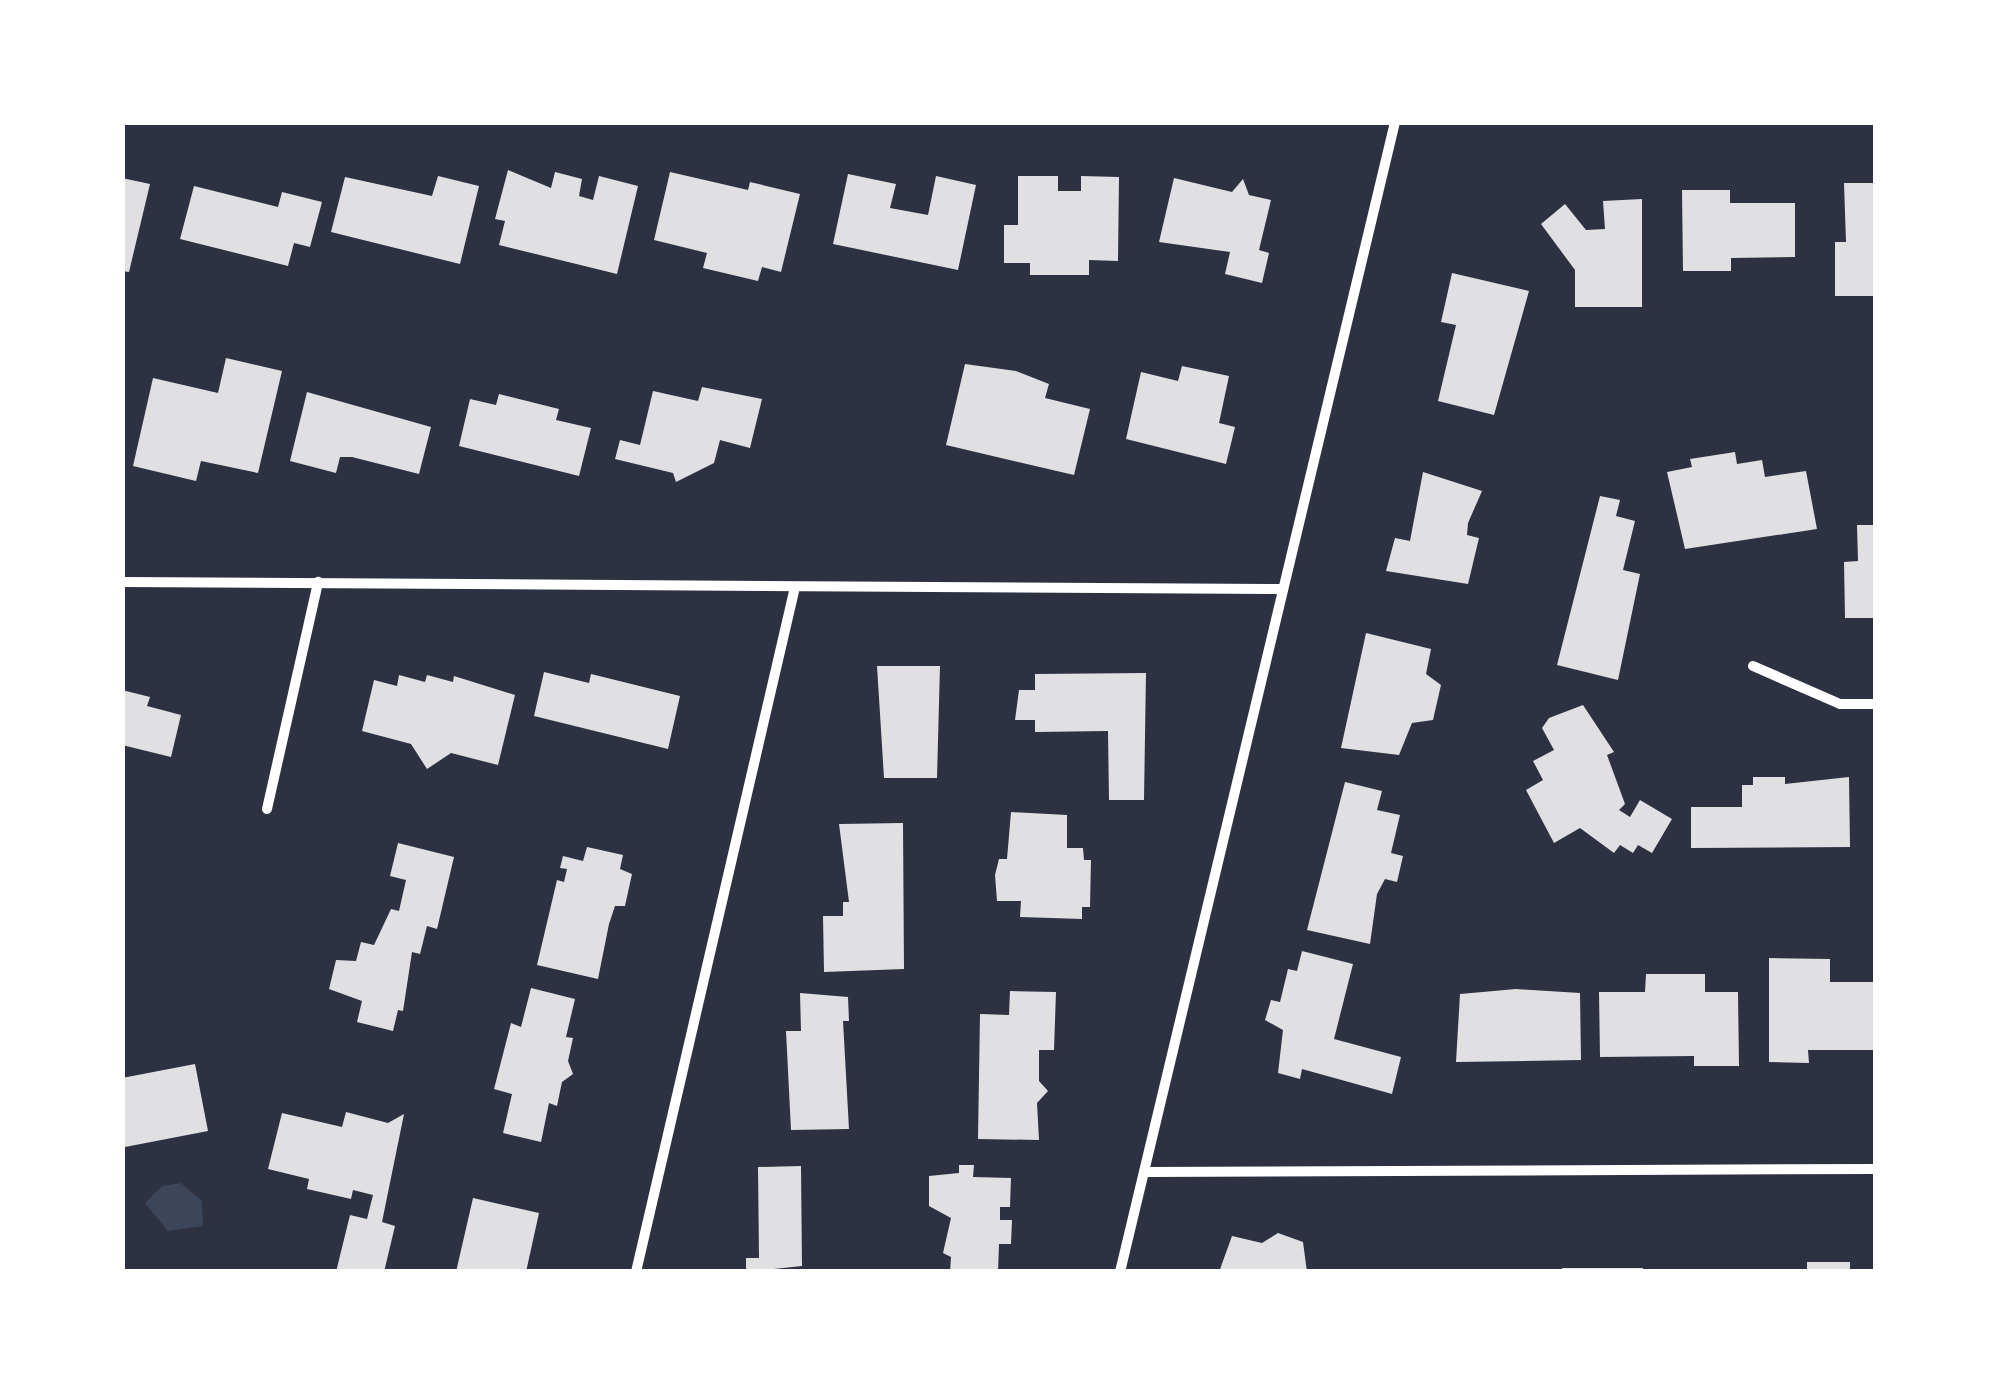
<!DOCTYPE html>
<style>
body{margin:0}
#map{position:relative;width:1998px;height:1394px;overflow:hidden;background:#2d3142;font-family:Arial,sans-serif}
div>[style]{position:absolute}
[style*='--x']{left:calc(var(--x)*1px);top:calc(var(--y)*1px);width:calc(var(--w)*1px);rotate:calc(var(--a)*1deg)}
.green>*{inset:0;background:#3c4559}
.building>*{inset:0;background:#e0e0e3;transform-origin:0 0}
.minor>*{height:10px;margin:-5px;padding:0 5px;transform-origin:5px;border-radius:5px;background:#fff}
span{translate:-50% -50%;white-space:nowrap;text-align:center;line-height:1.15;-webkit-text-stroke:8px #fff;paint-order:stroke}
.frame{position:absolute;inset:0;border:125px solid #fff;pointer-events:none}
</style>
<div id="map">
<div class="green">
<div style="clip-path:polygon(181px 1183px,202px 1201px,203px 1226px,168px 1231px,145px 1203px,162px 1186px)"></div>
</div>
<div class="building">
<div style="clip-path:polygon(508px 170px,551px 188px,555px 172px,582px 179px,579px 196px,593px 200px,599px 176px,638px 186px,617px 274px,499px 245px,505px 221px,495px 219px)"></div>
<div style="clip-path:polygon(670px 172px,748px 190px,750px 182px,800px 194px,781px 272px,762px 267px,758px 281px,703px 268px,707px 253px,654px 240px)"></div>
<div style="clip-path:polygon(848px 174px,896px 184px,890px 208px,928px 215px,936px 176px,976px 185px,958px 270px,833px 244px)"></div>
<div style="clip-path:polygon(438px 176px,479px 186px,460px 264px,331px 232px,345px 177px,432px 196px)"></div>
<div style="clip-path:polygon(1018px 176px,1058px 176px,1058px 191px,1081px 191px,1081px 176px,1119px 177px,1118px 261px,1089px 260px,1089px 275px,1030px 275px,1030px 263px,1004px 263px,1004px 225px,1018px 225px)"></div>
<div style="clip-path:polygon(122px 178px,150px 184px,129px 272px,122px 271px)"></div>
<div style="clip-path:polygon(1174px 178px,1232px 192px,1243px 179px,1249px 195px,1271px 200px,1259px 250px,1269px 253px,1262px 283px,1225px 274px,1230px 252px,1159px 242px)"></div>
<div style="clip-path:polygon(1844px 183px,1876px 183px,1876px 296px,1835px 296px,1835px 242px,1846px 242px)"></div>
<div style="clip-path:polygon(194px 186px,278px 207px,282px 192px,322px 202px,310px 247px,294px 243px,288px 266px,180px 239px)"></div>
<div style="clip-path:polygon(1682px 190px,1730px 190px,1730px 203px,1795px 203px,1795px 257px,1731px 258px,1731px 271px,1683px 271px)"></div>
<div style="clip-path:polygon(1642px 199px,1642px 307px,1575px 307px,1575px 270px,1541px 224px,1565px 204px,1586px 230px,1605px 229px,1603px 201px)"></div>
<div style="clip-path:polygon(1452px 273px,1529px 291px,1494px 415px,1438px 401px,1456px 325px,1441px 322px)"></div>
<div style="clip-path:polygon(226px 358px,282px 371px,258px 473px,201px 461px,196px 481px,133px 466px,153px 378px,218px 393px)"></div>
<div style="clip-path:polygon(965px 364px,1016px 371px,1049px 384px,1045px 398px,1090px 409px,1074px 475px,946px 445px)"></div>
<div style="clip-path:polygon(1182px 366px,1229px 376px,1219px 423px,1235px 427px,1226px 464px,1126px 439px,1141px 372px,1178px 381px)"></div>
<div style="clip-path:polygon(702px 387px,762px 399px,750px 448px,720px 440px,714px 463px,676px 482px,673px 473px,615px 459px,620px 440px,640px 445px,653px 391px,698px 401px)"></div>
<div style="clip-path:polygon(307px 392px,431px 427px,419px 474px,352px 457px,340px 457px,336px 473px,290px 461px)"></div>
<div style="clip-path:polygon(499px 394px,559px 409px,556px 420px,591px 428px,579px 476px,459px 446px,470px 399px,496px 405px)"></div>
<div style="clip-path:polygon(1735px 452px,1737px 464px,1762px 460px,1765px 477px,1806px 471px,1817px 529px,1685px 549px,1667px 472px,1692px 467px,1690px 459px)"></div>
<div style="clip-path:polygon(1423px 472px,1482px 491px,1468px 523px,1467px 535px,1479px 538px,1468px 584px,1386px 571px,1395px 538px,1410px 541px)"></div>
<div style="clip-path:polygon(1600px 496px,1620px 500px,1616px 516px,1635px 521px,1623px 570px,1640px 574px,1618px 680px,1557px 665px)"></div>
<div style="clip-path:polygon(1857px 525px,1876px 525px,1876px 618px,1845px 618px,1844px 562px,1858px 561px)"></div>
<div style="clip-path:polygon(1366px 633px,1431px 649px,1426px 674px,1441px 685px,1433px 720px,1412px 723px,1399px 755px,1341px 748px)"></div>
<div style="clip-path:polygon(877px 666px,940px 666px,937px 778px,884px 778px)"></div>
<div style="clip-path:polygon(544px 672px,589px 683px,591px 674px,680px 696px,668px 749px,534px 716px)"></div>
<div style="clip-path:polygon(1146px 673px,1144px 800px,1109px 800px,1108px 731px,1035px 732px,1035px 720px,1015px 720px,1019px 690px,1035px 690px,1035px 674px)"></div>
<div style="clip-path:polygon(399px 675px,425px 682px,427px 675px,453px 682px,454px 676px,515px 695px,498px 765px,451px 753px,427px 769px,411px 744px,362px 731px,374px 680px,397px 686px)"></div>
<div style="clip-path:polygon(122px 690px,150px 697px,147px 706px,181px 715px,171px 757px,122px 745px)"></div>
<div style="clip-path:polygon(1583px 705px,1614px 752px,1607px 755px,1625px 804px,1619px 810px,1630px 817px,1640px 800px,1672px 819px,1652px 853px,1638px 845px,1633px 853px,1620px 845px,1614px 853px,1580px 828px,1554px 843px,1526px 790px,1543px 780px,1533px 761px,1554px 750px,1542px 728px,1549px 718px)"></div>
<div style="clip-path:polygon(1753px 777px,1785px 777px,1785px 784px,1849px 777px,1850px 847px,1691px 848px,1691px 807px,1742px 807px,1742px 785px,1753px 785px)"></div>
<div style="clip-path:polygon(1345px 782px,1382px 791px,1377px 810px,1400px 815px,1391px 853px,1403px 856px,1397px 882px,1385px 879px,1377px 894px,1370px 944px,1307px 930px)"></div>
<div style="clip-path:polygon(1011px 812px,1067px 815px,1067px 848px,1083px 848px,1084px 860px,1091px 860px,1090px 907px,1082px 907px,1082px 919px,1020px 917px,1021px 901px,997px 901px,995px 875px,999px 859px,1007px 859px)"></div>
<div style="clip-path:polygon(903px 823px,904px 969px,824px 972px,823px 916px,843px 916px,843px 902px,849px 902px,839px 824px)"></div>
<div style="clip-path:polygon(398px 843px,454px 857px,437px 929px,427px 926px,420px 954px,412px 952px,403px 1011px,398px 1010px,393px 1031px,357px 1022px,362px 1001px,329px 989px,336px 960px,356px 961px,361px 942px,374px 945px,391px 909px,399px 911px,406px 880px,390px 876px)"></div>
<div style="clip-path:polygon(587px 847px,623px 855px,620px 869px,632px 874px,625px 906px,615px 906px,609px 924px,598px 979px,537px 965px,557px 880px,564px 882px,567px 869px,560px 868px,563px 856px,583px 861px)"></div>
<div style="clip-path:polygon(1302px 951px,1353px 964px,1334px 1039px,1401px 1057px,1392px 1094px,1302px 1069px,1300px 1079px,1278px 1073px,1283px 1030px,1265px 1020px,1271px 1000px,1280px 1002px,1288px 969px,1297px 971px)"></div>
<div style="clip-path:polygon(1769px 958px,1830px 959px,1830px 982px,1876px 982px,1876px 1050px,1808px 1050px,1809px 1063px,1769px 1062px)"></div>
<div style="clip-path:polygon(1646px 974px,1705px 974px,1705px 992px,1738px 992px,1739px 1066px,1694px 1066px,1694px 1056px,1600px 1057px,1599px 992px,1645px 992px)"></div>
<div style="clip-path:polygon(531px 988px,575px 999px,566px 1037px,573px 1038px,568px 1061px,573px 1074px,562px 1082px,557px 1106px,549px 1103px,541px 1142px,503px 1133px,512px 1094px,494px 1089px,511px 1023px,521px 1027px)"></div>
<div style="clip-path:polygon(1516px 989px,1580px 993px,1581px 1060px,1456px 1062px,1460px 994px)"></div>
<div style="clip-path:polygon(1010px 991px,1056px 992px,1054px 1050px,1039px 1050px,1039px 1081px,1048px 1091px,1037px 1103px,1039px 1140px,978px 1139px,980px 1014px,1009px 1015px)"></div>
<div style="clip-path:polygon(800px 993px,848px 997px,849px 1021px,843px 1021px,849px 1129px,791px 1130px,786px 1031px,801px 1031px)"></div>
<div style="clip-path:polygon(195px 1064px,208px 1131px,125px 1147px,122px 1158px,122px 1078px)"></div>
<div style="clip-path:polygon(346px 1112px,388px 1123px,404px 1114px,382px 1222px,395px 1226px,384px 1272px,336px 1272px,350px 1215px,367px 1219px,373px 1195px,353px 1190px,351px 1199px,307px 1189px,309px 1179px,268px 1169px,282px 1113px,342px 1127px)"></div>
<div style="clip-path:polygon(959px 1165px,974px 1165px,973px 1177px,1011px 1178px,1010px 1207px,1000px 1207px,1000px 1220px,1012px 1220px,1011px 1244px,999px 1244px,998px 1272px,950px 1272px,951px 1257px,943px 1253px,951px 1218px,929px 1206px,929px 1176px,959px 1173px)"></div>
<div style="clip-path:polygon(801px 1166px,802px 1266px,746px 1272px,746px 1258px,759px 1258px,758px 1167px)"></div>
<div style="clip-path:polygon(473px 1198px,539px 1213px,526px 1272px,456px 1272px)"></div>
<div style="clip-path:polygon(1278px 1233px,1303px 1242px,1307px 1272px,1219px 1272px,1232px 1236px,1262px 1243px)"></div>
<div style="left:1850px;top:1262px;width:10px;height:43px;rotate:90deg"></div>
<div style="left:1562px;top:1268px;width:81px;height:4px"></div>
</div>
<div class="minor">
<div style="--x:122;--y:582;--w:1159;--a:0.35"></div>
<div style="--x:1753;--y:666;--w:95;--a:23.6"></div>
<div style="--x:1840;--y:704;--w:36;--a:0"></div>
<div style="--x:267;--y:809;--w:233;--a:-77.3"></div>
<div style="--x:1147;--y:1172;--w:729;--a:-0.24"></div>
<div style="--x:636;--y:1272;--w:703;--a:-76.93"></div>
<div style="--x:1120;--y:1272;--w:1182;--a:-76.55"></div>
</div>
<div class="frame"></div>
</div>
